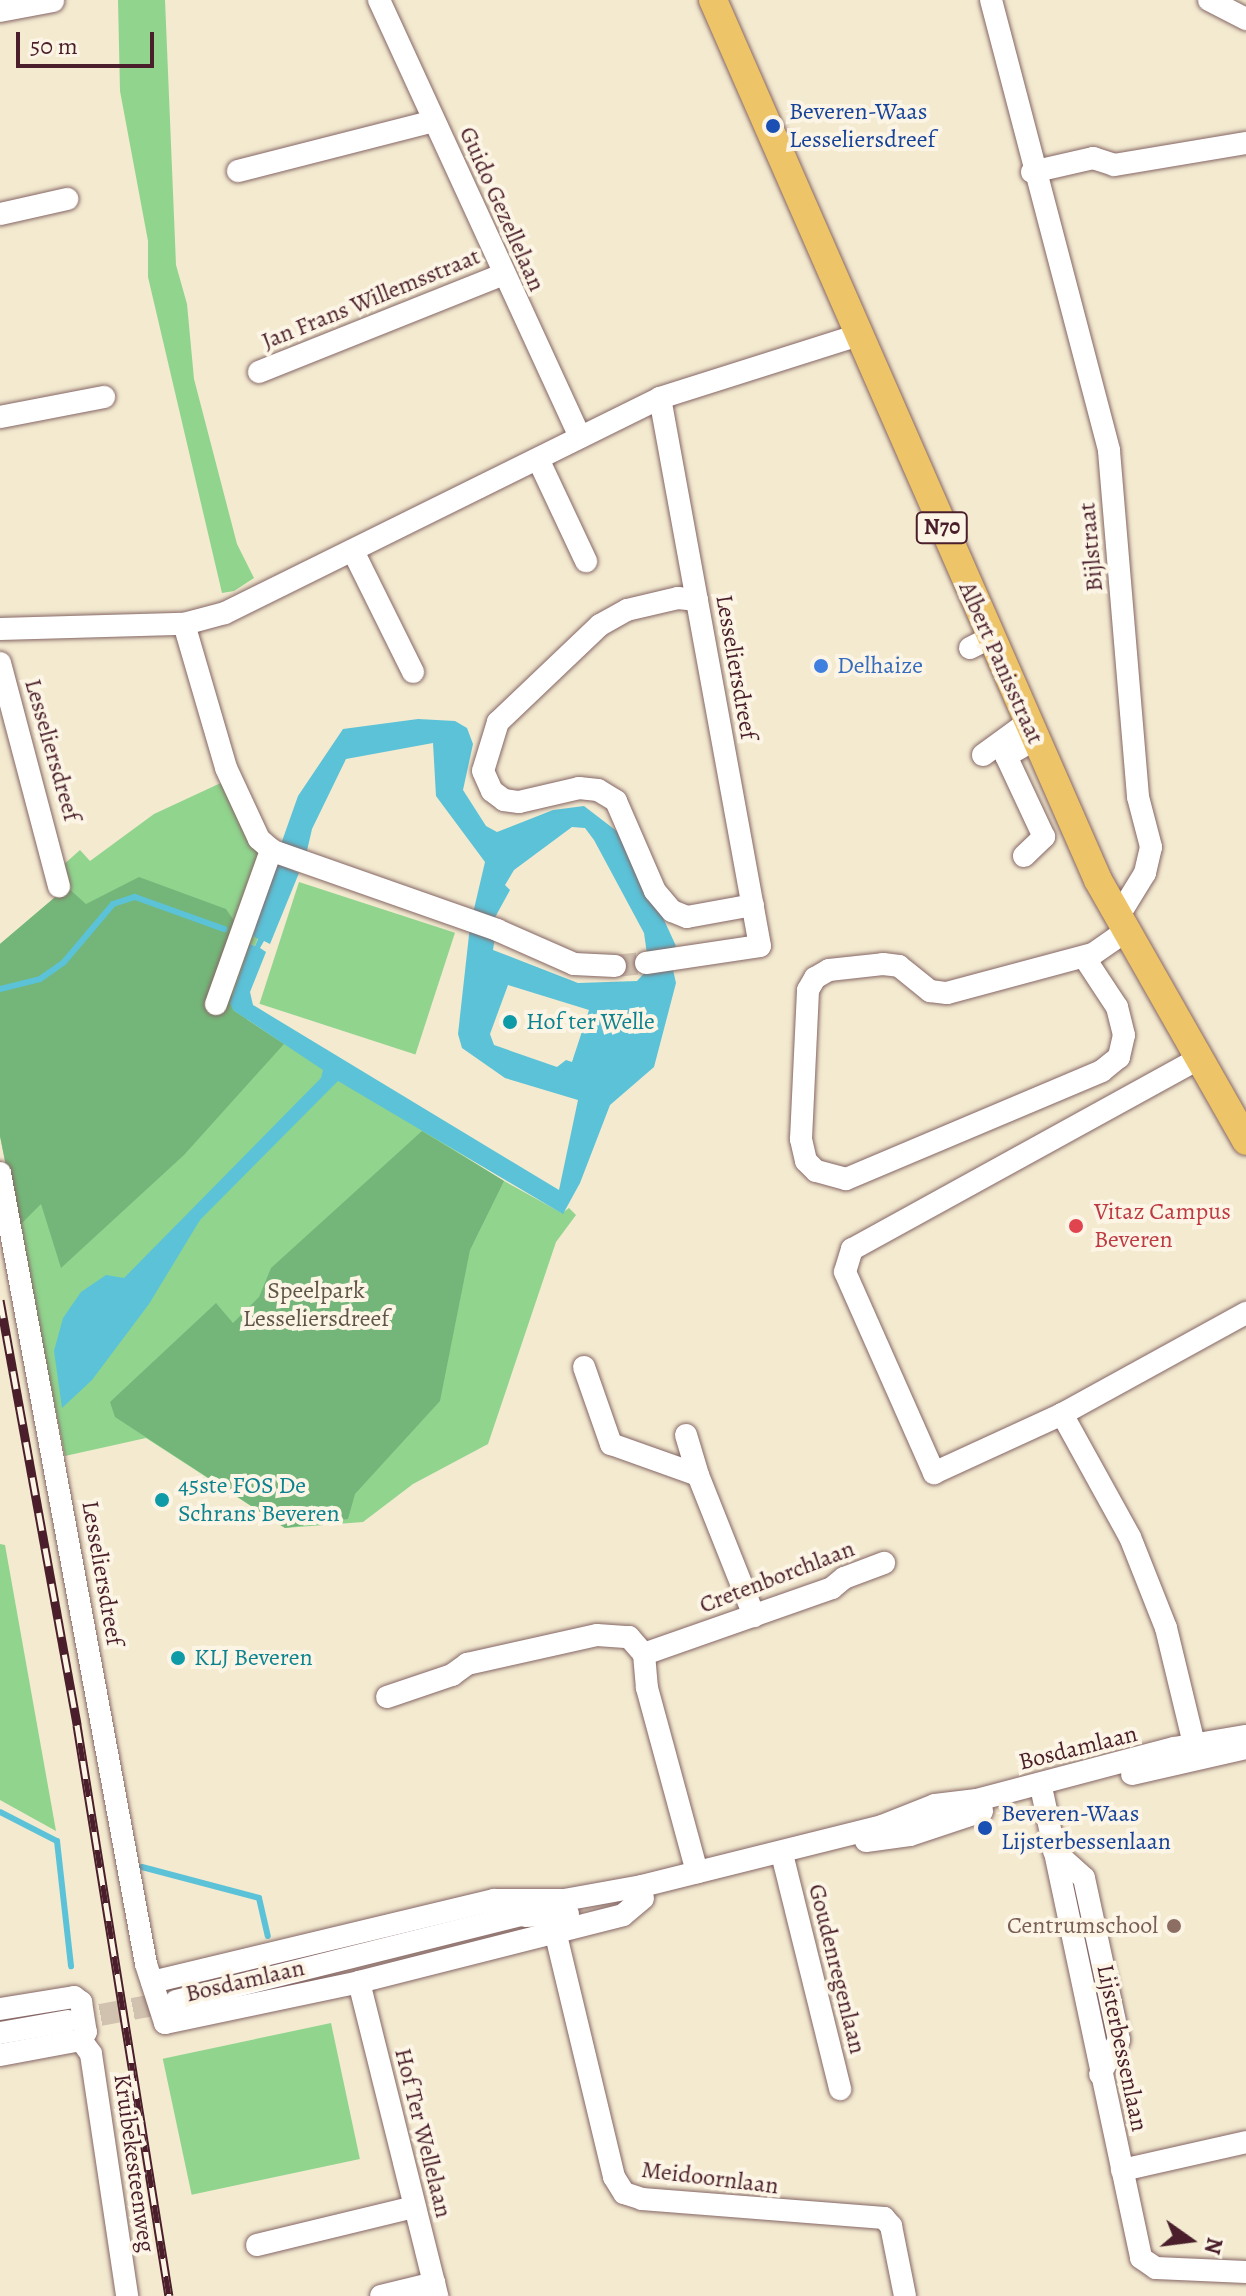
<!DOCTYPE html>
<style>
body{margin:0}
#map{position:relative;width:1246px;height:2296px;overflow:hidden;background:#f3ead0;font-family:Alegreya,serif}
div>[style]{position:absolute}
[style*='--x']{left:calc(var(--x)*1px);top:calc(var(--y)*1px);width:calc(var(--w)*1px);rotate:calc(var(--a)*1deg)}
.green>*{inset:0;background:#90d48e;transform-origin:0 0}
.forest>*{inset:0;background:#74b679}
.water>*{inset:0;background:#5bc2d8}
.stream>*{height:6px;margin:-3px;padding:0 3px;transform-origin:3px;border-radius:3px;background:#5bc2d8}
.minor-tunnel>*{height:22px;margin-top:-11px;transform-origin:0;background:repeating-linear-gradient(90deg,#d1c1af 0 22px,transparent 0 33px)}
.roads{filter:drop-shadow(0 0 2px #856665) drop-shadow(0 0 2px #856665)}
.minor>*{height:22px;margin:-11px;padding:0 11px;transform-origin:11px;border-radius:11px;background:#fff}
.major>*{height:28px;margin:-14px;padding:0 14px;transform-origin:14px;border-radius:14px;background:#eec469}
.rail>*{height:9px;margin-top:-4.5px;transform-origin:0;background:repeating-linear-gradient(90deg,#fcf5e5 0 18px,#4a1f2b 0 36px);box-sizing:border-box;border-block:2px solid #4a1f2b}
.dots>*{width:22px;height:22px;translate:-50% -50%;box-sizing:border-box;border:4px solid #fcf5e5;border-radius:50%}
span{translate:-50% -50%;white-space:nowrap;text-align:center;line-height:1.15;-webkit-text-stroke:8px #fcf5e5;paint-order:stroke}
.shield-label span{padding:2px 6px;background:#fcf5e5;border:2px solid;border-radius:6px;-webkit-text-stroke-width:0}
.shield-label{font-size:22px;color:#4a1f2b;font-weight:700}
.transit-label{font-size:24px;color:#164399}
.left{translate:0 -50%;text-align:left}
.street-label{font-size:24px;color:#4a1f2b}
.shop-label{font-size:24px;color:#366cbe}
.culture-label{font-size:24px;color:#0d838f}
.health-label{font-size:24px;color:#be3a42}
.park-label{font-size:24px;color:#5f5549}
.education-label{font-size:24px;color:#785e54}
.right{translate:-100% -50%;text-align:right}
.north{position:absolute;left:1150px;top:2200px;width:80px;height:80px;-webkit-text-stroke:6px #fcf5e5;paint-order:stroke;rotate:104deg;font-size:22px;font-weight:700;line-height:32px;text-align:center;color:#4a1f2b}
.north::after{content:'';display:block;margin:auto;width:28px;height:36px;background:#4a1f2b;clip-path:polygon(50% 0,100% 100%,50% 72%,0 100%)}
.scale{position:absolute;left:16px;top:32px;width:138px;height:36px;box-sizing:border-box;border:4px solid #4a1f2b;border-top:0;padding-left:10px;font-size:24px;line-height:28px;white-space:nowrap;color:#4a1f2b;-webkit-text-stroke:6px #fcf5e5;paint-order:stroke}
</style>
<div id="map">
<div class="green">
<div style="clip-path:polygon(118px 0,165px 0,176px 265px,187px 304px,194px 379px,237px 544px,254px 578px,234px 591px,222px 593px,148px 277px,148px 241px,120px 91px)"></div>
<div style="clip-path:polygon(225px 781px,270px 856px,253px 936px,258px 938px,255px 946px,250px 944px,247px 1020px,504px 1181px,562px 1213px,569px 1208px,576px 1215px,556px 1242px,488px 1444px,413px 1484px,363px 1522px,285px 1528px,146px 1438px,65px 1456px,0 1136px,0 944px,67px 887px,62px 866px,80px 850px,90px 861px,154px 814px)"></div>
<div style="left:299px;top:882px;width:164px;height:128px;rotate:18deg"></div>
<div style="clip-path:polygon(0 1544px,5px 1545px,56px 1831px,0 1800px)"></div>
<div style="left:331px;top:2023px;width:139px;height:172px;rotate:78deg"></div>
</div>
<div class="forest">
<div style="clip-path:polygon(139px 877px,226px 909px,250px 944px,232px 988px,233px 1010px,284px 1044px,184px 1155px,61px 1268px,41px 1204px,18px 1227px,0 1136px,0 944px,67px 887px,86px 904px)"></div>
<div style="clip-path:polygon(422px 1131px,504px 1181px,470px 1250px,440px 1401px,355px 1494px,348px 1519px,285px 1528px,115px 1417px,110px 1402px,216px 1303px,233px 1323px,259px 1297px,271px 1268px)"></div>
</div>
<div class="water">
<div style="clip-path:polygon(evenodd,418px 719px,455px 721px,467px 728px,473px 744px,463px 790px,486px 826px,497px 832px,553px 810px,584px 806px,627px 839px,676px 946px,669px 952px,676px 983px,654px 1067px,610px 1105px,580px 1183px,563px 1214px,338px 1081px,200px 1220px,149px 1304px,92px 1380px,62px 1408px,54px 1351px,63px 1318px,81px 1292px,106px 1275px,124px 1278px,321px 1078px,323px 1070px,233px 1010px,230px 1003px,250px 944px,255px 946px,258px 939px,253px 936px,274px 862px,299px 873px,270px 944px,264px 941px,260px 948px,266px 952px,250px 992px,253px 1005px,559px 1190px,578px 1100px,505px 1078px,462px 1048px,458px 1034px,470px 926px,485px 862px,436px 796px,433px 743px,346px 759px,312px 829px,306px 855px,281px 844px,298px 796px,343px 729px,418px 719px,572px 827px,585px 828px,594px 840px,644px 933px,649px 968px,637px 981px,578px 983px,493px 950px,495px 937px,487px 932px,510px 890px,505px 885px,514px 870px,572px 827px,418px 719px,508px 985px,589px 1010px,572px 1062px,566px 1060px,557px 1067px,494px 1045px,490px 1034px,508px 985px)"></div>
</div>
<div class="stream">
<div style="--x:0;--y:989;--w:41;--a:-14"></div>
<div style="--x:40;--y:979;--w:29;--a:-35"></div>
<div style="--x:64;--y:962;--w:76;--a:-49.8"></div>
<div style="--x:113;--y:904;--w:23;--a:-18"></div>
<div style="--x:135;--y:897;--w:95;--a:19.8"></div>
<div style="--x:0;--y:1812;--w:64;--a:27"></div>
<div style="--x:57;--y:1841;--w:126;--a:83.6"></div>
<div style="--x:142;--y:1867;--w:121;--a:14.8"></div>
<div style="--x:259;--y:1898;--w:39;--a:77"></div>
</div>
<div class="minor-tunnel">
<div style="--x:615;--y:966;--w:31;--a:-6"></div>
<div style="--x:68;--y:2021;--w:109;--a:-10.6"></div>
</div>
<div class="roads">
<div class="minor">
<div style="--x:379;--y:0;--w:481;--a:65.3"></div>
<div style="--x:991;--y:0;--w:466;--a:75.3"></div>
<div style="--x:1109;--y:451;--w:347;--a:85.2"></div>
<div style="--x:1138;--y:797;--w:52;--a:75.4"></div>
<div style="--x:1151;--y:847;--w:27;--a:103"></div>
<div style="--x:1145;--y:873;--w:52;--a:121.5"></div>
<div style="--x:1209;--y:0;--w:42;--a:27.2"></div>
<div style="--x:0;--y:11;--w:54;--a:-10.7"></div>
<div style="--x:238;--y:171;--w:202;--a:-14.3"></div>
<div style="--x:1032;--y:172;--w:63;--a:-12.9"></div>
<div style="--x:1093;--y:158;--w:22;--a:18"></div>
<div style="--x:1114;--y:165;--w:134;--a:-9.5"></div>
<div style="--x:0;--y:214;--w:69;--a:-12.6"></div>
<div style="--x:259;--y:372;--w:262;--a:-21.8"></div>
<div style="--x:0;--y:417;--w:106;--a:-10.9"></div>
<div style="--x:538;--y:459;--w:113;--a:64.8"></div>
<div style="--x:353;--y:551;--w:135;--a:63.6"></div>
<div style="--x:697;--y:600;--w:19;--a:-174"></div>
<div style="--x:678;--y:598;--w:52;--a:166.8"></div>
<div style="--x:627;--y:610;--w:31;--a:151"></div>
<div style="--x:600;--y:625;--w:141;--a:136.4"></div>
<div style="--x:498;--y:722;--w:51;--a:107"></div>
<div style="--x:483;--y:771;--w:22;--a:66"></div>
<div style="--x:492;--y:791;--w:15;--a:37"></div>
<div style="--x:504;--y:800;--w:15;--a:8"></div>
<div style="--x:519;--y:802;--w:62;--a:-13.1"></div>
<div style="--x:579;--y:788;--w:19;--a:6"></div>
<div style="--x:598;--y:790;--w:21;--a:31"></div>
<div style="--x:616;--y:801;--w:98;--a:66.6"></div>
<div style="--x:655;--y:891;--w:26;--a:50"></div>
<div style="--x:672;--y:911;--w:16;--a:22"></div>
<div style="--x:687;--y:917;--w:67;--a:-10.3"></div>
<div style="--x:184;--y:624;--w:150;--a:73.7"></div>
<div style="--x:226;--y:768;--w:78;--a:65.1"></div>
<div style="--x:259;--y:839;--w:18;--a:41"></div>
<div style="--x:273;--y:851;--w:238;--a:19.4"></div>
<div style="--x:497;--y:930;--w:84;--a:23.8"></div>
<div style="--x:574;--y:964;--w:41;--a:2.8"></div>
<div style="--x:0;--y:629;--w:184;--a:-1.6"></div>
<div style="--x:184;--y:624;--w:42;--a:-15"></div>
<div style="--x:225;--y:613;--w:485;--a:-26.3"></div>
<div style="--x:660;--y:398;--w:209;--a:-17.6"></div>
<div style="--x:970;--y:648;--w:22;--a:-27"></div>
<div style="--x:0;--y:663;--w:231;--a:75.2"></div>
<div style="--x:983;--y:755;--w:54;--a:-36"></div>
<div style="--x:1024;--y:856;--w:28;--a:-44"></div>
<div style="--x:1044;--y:837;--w:89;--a:-115.1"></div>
<div style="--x:1006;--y:756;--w:32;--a:-30"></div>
<div style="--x:1084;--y:957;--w:60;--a:56.6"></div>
<div style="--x:1117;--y:1007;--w:29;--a:76"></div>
<div style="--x:1124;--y:1035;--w:23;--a:103"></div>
<div style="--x:1119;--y:1057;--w:22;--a:141"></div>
<div style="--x:1102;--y:1071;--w:278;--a:157.1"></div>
<div style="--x:846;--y:1179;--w:31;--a:-165"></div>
<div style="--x:816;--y:1171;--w:14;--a:-135"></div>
<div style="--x:806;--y:1161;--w:23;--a:-103"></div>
<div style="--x:801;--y:1139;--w:149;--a:-87.3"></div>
<div style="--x:808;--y:990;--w:14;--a:-60"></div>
<div style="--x:815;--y:978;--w:16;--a:-30"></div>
<div style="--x:829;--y:970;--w:54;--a:-6.3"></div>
<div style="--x:883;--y:964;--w:16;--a:7"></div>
<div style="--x:899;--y:966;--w:40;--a:39"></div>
<div style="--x:930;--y:991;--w:17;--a:7"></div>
<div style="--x:947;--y:993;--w:151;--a:-15"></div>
<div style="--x:1093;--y:954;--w:40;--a:-34.9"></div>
<div style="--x:646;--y:963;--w:115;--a:-8.5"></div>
<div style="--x:760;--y:946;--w:557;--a:-100.34"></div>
<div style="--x:216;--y:1004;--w:164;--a:-70.3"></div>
<div style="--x:1198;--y:1059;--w:395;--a:151.2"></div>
<div style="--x:852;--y:1249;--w:24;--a:107"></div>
<div style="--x:845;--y:1272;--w:220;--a:66.1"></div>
<div style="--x:934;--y:1473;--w:141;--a:-24.7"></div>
<div style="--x:1062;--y:1414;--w:210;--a:-28.8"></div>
<div style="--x:0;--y:1173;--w:804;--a:79.54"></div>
<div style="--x:146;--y:1964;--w:62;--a:72.1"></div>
<div style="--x:165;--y:2023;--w:198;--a:-11.9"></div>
<div style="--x:359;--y:1982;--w:272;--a:-14.2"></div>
<div style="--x:623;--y:1915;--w:26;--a:-40"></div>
<div style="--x:584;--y:1367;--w:82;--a:70.7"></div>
<div style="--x:611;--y:1444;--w:92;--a:19.6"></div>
<div style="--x:698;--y:1475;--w:152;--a:68.3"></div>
<div style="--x:1062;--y:1414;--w:141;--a:61.1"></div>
<div style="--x:1130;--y:1537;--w:98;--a:68.4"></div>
<div style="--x:1166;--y:1628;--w:132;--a:76.4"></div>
<div style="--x:686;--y:1435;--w:42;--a:73.3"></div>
<div style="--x:644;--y:1654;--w:199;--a:-19.3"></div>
<div style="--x:832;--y:1588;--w:16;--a:-40"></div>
<div style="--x:844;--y:1578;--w:43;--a:-20.6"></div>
<div style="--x:387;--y:1697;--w:69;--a:-18.7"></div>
<div style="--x:452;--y:1675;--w:19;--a:-36"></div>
<div style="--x:467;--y:1664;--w:133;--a:-12.6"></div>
<div style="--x:597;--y:1635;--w:32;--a:4"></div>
<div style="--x:629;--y:1637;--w:23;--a:49"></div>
<div style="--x:644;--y:1654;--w:34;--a:85"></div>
<div style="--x:647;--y:1688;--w:191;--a:74.8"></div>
<div style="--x:1132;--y:1774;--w:117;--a:-12.8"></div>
<div style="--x:1043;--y:1796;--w:472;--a:78"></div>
<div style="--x:1141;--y:2258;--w:18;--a:34"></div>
<div style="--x:1156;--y:2268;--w:90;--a:2.5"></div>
<div style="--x:866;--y:1841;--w:44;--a:-7.8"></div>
<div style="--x:910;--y:1835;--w:76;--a:-18.4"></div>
<div style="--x:1054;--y:1851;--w:40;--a:42"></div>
<div style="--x:1084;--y:1878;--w:166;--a:77.8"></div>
<div style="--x:1119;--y:2040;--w:39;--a:119"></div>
<div style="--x:784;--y:1862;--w:234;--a:76.1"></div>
<div style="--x:525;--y:1916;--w:43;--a:-2.7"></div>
<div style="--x:555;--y:1931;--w:253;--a:76.5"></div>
<div style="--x:614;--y:2177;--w:19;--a:58"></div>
<div style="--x:624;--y:2193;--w:19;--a:18"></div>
<div style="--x:642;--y:2199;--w:243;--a:4.5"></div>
<div style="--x:884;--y:2218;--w:11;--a:49"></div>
<div style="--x:891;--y:2226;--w:71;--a:78.7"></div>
<div style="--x:152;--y:1982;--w:352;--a:-13.5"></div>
<div style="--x:494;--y:1900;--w:70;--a:0"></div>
<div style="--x:564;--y:1900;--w:79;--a:-10.2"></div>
<div style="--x:642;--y:1886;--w:247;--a:-14"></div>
<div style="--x:882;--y:1826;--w:57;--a:-21.6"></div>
<div style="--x:935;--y:1805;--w:42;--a:-6.8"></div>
<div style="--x:977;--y:1800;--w:204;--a:-14.8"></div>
<div style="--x:1174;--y:1748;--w:73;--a:-9.5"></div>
<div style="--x:359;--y:1982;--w:324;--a:76"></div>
<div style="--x:176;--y:2001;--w:372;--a:-14"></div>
<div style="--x:0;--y:2009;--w:75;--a:-9.2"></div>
<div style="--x:74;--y:1997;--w:9;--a:36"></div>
<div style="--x:81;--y:2002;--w:30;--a:81"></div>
<div style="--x:86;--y:2032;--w:9;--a:122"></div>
<div style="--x:81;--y:2040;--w:82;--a:169.5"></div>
<div style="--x:0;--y:2033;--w:69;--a:-10"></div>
<div style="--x:81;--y:2040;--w:17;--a:54"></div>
<div style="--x:91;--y:2054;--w:245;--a:81.5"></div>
<div style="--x:1122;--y:2170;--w:127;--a:-12.7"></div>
<div style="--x:257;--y:2245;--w:162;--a:-13.6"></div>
<div style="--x:381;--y:2296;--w:55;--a:-13.8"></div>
</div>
<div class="major">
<div style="--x:713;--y:0;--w:961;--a:66.37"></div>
<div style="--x:1098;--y:880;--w:300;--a:60.4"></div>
</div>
</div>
<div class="rail">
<div style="--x:0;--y:1300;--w:432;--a:79.7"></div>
<div style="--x:77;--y:1725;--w:578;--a:80.85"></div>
</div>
<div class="dots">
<div style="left:773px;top:126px;background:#1a4fb4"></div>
<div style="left:821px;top:666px;background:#3f7fe0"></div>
<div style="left:510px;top:1022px;background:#0f9aa8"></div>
<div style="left:1076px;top:1226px;background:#e0444e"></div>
<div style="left:162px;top:1500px;background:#0f9aa8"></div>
<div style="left:178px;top:1658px;background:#0f9aa8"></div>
<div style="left:985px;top:1828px;background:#1a4fb4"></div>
<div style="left:1174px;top:1926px;background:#8d6e63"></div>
</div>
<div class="shield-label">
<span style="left:942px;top:528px">N70</span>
</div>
<div class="transit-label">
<span class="left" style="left:789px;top:126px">Beveren-Waas<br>Lesseliersdreef</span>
<span class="left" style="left:1001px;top:1828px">Beveren-Waas<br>Lijsterbessenlaan</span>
</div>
<div class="street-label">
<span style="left:502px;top:209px;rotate:66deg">Guido Gezellelaan</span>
<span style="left:371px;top:299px;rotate:-22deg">Jan Frans Willemsstraat</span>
<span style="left:1091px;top:547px;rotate:-95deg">Bijlstraat</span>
<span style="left:1001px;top:663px;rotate:66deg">Albert Panisstraat</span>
<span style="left:736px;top:667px;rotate:80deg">Lesseliersdreef</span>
<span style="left:52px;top:750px;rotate:74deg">Lesseliersdreef</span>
<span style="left:102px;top:1573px;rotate:80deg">Lesseliersdreef</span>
<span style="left:777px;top:1577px;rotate:-21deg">Cretenborchlaan</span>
<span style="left:1078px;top:1748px;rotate:-14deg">Bosdamlaan</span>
<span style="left:837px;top:1969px;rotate:76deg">Goudenregenlaan</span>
<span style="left:245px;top:1981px;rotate:-13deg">Bosdamlaan</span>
<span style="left:1122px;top:2048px;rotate:78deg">Lijsterbessenlaan</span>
<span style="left:423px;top:2133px;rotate:76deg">Hof Ter Wellelaan</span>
<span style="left:134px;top:2163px;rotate:82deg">Kruibekesteenweg</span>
<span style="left:710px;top:2178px;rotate:7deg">Meidoornlaan</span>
</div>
<div class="shop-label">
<span class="left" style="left:837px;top:666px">Delhaize</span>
</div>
<div class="culture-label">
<span class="left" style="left:526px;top:1022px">Hof ter Welle</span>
<span class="left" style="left:178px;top:1500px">45ste FOS De<br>Schrans Beveren</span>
<span class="left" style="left:194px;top:1658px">KLJ Beveren</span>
</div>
<div class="health-label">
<span class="left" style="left:1094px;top:1226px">Vitaz Campus<br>Beveren</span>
</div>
<div class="park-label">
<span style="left:316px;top:1305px">Speelpark<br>Lesseliersdreef</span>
</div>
<div class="education-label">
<span class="right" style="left:1158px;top:1926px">Centrumschool</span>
</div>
<div class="north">N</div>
<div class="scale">50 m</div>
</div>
